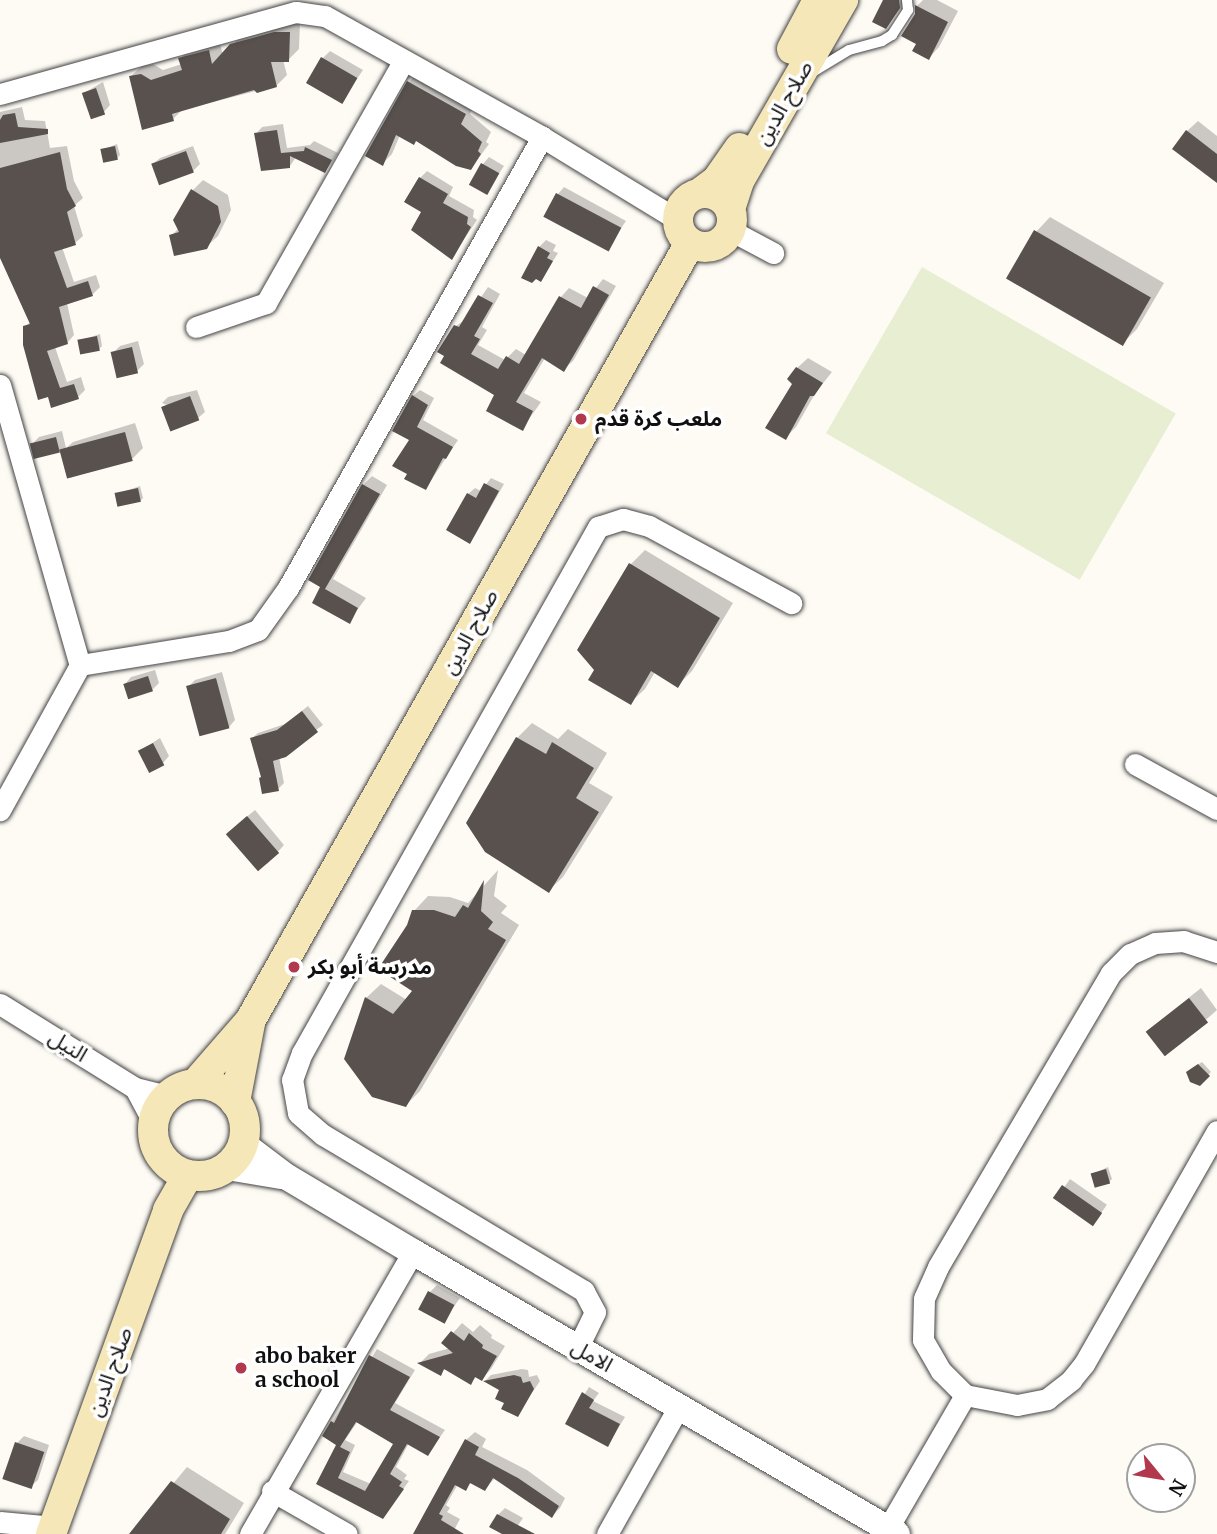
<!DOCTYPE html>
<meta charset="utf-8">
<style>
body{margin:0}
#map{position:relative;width:1217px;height:1534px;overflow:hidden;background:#fefbf5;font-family:Merriweather,"Noto Sans Arabic",serif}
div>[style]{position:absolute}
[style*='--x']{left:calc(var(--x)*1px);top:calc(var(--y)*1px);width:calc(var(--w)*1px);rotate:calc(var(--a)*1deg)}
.pitch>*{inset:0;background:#e8eed2;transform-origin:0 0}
.shadow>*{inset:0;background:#0003;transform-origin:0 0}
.building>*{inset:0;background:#58514e;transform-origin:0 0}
.roads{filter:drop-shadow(0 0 2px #434343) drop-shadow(0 0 2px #434343)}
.service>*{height:10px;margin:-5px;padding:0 5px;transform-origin:5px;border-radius:5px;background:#fff}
.minor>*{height:21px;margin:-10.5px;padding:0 10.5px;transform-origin:10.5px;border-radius:10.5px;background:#fff}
.tertiary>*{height:26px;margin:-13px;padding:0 13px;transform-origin:13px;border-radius:13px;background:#fff}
.secondary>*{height:30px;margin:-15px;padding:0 15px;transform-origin:15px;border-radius:15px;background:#f6e7b8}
.secondary>.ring{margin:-15px;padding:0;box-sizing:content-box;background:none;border:30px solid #f6e7b8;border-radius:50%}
.dots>*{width:19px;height:19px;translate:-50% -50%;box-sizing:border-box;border:4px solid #fff;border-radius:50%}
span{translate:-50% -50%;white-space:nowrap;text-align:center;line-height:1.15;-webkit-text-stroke:7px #fff;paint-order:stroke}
.street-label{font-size:21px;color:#101010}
.poi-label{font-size:21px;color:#101010;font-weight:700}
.left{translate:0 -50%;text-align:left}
.north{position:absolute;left:1126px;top:1443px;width:70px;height:70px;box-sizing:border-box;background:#fff;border:2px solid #9f9f9f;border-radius:50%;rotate:120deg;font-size:19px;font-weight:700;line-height:28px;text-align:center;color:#101010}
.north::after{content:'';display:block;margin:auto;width:24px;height:32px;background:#b1384d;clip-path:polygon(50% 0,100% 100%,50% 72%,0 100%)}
</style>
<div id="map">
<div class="pitch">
<div style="left:922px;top:267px;width:293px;height:192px;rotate:30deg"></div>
</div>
<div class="shadow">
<div style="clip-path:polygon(885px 0,907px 0,886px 27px)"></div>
<div style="clip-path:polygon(923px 0,937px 0,958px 11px,939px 47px,929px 58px,918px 43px,917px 6px)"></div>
<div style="clip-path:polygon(300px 21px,299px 49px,288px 60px,283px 60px,287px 75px,276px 86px,182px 110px,173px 119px,131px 76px,142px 66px,153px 64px,163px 70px,182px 64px,180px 59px,191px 48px,219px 40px,223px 55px,243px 34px)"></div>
<div style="clip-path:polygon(330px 51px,363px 70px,342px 101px,323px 58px)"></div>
<div style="clip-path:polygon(418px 72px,474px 104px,470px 114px,491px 132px,486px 142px,489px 144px,471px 168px,417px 140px,400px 135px,392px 154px,383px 163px,367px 155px,409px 82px)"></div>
<div style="clip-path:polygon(103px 82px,110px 105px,104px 112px,84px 93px)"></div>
<div style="clip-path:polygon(22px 107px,25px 120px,45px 121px,50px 148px,67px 146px,74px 181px,83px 198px,74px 206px,83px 236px,75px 243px,62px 247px,74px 282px,96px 275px,100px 287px,92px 295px,67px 303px,74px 335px,67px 343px,55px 347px,67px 382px,81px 377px,85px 390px,78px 397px,53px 406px,25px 327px,31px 321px,0 253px,0 112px)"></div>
<div style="clip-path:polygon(1198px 121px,1217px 136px,1217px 181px,1187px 131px)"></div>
<div style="clip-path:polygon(283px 124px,287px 148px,310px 145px,314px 141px,338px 153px,331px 164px,324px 171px,296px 157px,290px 166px,256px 134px,262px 127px)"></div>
<div style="clip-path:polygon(117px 144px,120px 155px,117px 158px,102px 150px)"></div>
<div style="clip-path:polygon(193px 146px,200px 164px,193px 171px,153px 164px,160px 158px)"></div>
<div style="clip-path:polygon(489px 157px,504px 166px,486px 193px,483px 164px)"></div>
<div style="clip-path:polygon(427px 171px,453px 187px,449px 196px,474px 210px,473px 217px,477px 220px,452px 257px,424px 211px,420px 178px)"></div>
<div style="clip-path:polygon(203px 180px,228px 195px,231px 210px,218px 236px,206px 247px,171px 236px,179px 228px,193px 190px)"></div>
<div style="clip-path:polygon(564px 187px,626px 221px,607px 249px,558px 194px)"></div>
<div style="clip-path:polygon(1050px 217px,1164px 283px,1137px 329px,1123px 343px,1036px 232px)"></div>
<div style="clip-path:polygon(546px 240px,556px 245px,553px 251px,558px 253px,541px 280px,539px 247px)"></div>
<div style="clip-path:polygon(603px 279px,616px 286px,573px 361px,564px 369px,545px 358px,524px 393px,541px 402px,522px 429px,496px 394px,442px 362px,456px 326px,466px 319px,488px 287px,500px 294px,482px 327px,487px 330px,478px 345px,505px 360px,516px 349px,526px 355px,561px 297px,569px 288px,588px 298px)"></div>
<div style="clip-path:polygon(100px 334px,102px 346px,99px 349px,79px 341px)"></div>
<div style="clip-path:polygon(138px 341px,144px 364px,137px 371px,113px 353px,120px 346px)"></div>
<div style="clip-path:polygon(808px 358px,832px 372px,816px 392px,796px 427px,785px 438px,797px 368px)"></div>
<div style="clip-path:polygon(197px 390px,205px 412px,198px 418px,162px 403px,168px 397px)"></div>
<div style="clip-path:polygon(420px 390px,434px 398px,423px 420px,458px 440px,426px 488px,410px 473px,413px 396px)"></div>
<div style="clip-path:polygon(135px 423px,143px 448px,132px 459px,70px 478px,61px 449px,59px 452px,32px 444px,39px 437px,62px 431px,66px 448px,73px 442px)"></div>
<div style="clip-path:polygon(372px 476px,387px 485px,333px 579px,366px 598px,349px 621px,314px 602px,363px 485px)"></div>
<div style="clip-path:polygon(491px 478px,504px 484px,475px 535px,469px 541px,448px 529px,468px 494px,475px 488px,481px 491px)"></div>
<div style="clip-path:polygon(140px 486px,143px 498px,140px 501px,117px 494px)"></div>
<div style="clip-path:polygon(645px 550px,733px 603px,692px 671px,678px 685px,655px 672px,645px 689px,630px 703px,596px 670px,631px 564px)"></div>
<div style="clip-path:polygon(155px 670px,159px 683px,152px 690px,125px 684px,131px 677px)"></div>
<div style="clip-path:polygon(222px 672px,235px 720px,229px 727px,188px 687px,195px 680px)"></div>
<div style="clip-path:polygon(308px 706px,323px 725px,279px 757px,284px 783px,278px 789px,263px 776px,251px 739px,258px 733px,285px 724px)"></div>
<div style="clip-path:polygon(532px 723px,558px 739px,568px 729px,607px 753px,589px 783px,613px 797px,563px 877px,548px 891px,517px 738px)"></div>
<div style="clip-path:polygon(160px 738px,169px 756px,163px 763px,140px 751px)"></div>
<div style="clip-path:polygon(255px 810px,284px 845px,267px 864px,227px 833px)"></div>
<div style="clip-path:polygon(498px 870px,494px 896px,507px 906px,501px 913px,519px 925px,420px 1091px,406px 1105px,366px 998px,381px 984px,407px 1000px,415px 990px,409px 925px,414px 911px,428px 896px,450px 897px,468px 903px)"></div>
<div style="clip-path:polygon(1201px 988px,1217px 1010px,1165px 1056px,1147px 1031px)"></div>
<div style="clip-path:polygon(1202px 1062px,1211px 1072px,1199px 1084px,1191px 1069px)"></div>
<div style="clip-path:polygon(1108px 1167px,1112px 1179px,1109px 1182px,1093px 1174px)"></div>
<div style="left:1070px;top:1179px;width:45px;height:24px;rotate:35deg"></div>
<div style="clip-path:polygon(437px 1285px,460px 1298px,443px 1322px,430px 1292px)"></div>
<div style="clip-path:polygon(462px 1323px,473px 1332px,480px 1325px,492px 1335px,491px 1338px,505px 1346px,491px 1369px,482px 1379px,477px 1376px,471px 1382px,446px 1368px,440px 1374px,420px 1363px,429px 1354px,450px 1348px,444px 1343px)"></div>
<div style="clip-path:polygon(evenodd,377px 1349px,415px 1370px,395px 1403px,445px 1430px,428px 1454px,409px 1443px,396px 1467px,407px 1475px,404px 1479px,409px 1481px,383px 1517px,319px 1483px,339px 1444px,324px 1435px,377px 1349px,358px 1421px,395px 1443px,371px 1484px,343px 1472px,355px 1445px,345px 1440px,358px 1421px)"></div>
<div style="clip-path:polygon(522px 1369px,528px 1370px,529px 1377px,537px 1375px,540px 1381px,517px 1415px,501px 1390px,485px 1381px,491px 1375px)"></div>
<div style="clip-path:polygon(589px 1387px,599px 1393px,593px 1401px,625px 1417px,608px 1445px,567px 1423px)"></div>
<div style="clip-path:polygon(475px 1432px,486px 1439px,482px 1447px,527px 1470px,565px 1498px,560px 1508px,552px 1516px,495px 1478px,485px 1489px,472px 1482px,465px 1488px,458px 1484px,446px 1505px,450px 1508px,447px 1512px,460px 1519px,452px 1534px,415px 1534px,466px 1440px)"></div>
<div style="clip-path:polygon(24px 1436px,49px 1445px,38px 1480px,31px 1486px,17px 1443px)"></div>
<div style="clip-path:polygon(187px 1467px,244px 1503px,225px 1534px,131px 1534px)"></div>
<div style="clip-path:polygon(505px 1508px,523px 1518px,512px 1534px,505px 1534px,498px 1515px)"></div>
</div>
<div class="building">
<div style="clip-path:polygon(883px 0,899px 0,900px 8px,886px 29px,872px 22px)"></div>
<div style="clip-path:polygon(915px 5px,948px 22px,929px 60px,912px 51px,916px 44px,901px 36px,915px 14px)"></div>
<div style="clip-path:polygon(274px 32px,290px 32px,289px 62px,271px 62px,277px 87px,257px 93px,254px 90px,172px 114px,174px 121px,142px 130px,129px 76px,141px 74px,151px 80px,182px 70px,178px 58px,209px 50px,212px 64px,230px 44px)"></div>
<div style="left:321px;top:57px;width:42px;height:30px;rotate:30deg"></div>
<div style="clip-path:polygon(407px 81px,466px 114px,461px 124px,482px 142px,478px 151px,481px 154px,471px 170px,456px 166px,416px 141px,414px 145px,396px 135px,383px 166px,365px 156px)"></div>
<div style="left:96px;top:88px;width:28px;height:15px;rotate:71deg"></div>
<div style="clip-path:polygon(15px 113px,18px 127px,48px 129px,48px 134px,0 143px,0 120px,3px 115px)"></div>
<div style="clip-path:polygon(277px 130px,281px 153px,304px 151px,305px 147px,332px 160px,325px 173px,290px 156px,290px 168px,261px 171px,254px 133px)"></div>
<div style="clip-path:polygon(1186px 130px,1217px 154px,1217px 183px,1172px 149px)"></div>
<div style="left:115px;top:146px;width:14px;height:15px;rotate:78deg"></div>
<div style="left:186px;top:151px;width:23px;height:37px;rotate:70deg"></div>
<div style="clip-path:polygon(60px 152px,67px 189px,76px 206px,67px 212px,76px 245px,54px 252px,67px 288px,88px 281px,93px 296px,59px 307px,68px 344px,47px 351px,60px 388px,74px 384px,79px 399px,51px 408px,48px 397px,38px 400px,23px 345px,23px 326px,30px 324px,0 258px,0 168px)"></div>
<div style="left:481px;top:163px;width:21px;height:25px;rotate:29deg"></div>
<div style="clip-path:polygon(419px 177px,448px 194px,443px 203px,468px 217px,467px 224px,471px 227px,452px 260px,411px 230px,421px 212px,404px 202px)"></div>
<div style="clip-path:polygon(191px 189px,218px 206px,221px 222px,207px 249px,174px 256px,169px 235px,179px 232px,173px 220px)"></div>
<div style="left:556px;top:193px;width:74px;height:27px;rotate:28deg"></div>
<div style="left:1034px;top:230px;width:135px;height:56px;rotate:30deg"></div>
<div style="clip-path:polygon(538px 246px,550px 253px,547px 258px,553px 261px,541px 282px,536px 279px,532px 283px,521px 278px)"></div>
<div style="clip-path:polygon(593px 286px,609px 295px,564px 372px,542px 358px,516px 402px,533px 411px,523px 431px,486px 411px,494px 395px,440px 363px,444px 356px,437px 352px,454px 325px,459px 327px,478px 295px,493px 303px,474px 336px,480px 339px,471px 354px,498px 369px,506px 356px,519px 364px,559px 296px,581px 308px)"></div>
<div style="left:97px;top:336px;width:15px;height:20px;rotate:79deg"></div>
<div style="left:132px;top:347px;width:27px;height:22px;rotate:77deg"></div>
<div style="clip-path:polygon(796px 367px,823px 383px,814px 396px,810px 396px,786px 440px,765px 428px,792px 384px,787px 379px)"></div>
<div style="clip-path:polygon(412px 395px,428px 405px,417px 427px,453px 447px,446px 459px,443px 458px,426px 490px,404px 479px,407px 474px,392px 466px,409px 440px,392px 431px)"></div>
<div style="left:190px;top:396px;width:26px;height:31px;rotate:69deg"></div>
<div style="left:125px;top:432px;width:30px;height:68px;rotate:75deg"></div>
<div style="left:56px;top:437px;width:16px;height:27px;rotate:76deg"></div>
<div style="clip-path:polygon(484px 483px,499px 491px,470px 544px,446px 530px,467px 493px,476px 498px)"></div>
<div style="clip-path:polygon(362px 484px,380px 494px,325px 589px,358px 608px,350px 624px,312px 603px,320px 587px,308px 580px)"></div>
<div style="left:138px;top:488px;width:14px;height:24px;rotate:78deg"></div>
<div style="clip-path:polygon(629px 563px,720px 618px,678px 688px,651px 671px,631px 705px,588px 680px,594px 670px,577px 650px)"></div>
<div style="left:148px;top:676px;width:16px;height:26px;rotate:72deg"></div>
<div style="left:216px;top:678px;width:52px;height:31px;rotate:75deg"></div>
<div style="clip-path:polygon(302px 711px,318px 732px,286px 757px,273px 761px,279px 791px,262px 794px,259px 778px,261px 777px,250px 738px,277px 730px)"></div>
<div style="clip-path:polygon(516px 737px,546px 754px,552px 742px,594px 768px,576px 798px,599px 812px,549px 893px,485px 852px,466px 823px)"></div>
<div style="left:153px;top:743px;width:25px;height:17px;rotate:63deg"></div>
<div style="left:247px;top:816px;width:49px;height:28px;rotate:49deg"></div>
<div style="clip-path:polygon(484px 880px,481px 911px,493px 922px,488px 929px,506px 940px,406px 1107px,372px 1097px,344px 1059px,365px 997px,393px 1014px,412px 991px,378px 969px,407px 925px,412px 910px,434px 910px,455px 917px,463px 905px,468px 908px)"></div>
<div style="left:1189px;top:998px;width:31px;height:55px;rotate:52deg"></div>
<div style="clip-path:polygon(1198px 1064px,1210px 1076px,1200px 1086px,1190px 1082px,1186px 1072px)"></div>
<div style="left:1106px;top:1169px;width:15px;height:16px;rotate:74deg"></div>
<div style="left:1062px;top:1185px;width:49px;height:16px;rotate:35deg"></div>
<div style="left:428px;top:1291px;width:30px;height:21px;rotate:28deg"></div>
<div style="clip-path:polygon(451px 1331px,464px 1341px,469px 1333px,483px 1345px,482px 1348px,497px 1356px,482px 1381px,475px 1377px,471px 1385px,444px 1369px,441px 1376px,417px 1363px,453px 1353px,441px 1343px)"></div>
<div style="clip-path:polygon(evenodd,369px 1355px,410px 1377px,390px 1410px,440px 1437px,428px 1456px,407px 1444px,390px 1474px,402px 1482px,399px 1486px,404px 1489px,383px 1519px,316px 1484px,336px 1445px,322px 1436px,331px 1421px,334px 1423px,369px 1355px,356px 1422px,393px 1444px,365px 1491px,338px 1478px,350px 1452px,340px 1447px,356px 1422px)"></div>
<div style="clip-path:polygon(514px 1375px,521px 1377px,523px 1383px,530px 1381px,534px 1389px,518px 1417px,501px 1409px,504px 1403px,495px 1399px,499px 1390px,483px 1381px)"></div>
<div style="clip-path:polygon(582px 1392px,594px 1400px,589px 1408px,620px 1424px,608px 1447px,565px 1424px)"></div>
<div style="clip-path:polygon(465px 1439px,479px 1447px,475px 1455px,518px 1478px,559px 1506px,552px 1518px,493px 1478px,485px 1491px,470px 1483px,466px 1491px,455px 1485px,439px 1514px,443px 1516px,441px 1520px,464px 1534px,413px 1534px)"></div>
<div style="left:15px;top:1442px;width:31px;height:39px;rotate:19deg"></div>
<div style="clip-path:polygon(171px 1481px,230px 1519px,221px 1534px,129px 1534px)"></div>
<div style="clip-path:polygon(497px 1514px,535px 1534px,502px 1534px,489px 1527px)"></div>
</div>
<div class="roads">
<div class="service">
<div style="--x:811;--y:73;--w:44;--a:-31.2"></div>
<div style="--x:849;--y:50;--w:34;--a:-15"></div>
<div style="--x:882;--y:41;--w:12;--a:-31"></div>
<div style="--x:892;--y:35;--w:30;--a:-57"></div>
<div style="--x:908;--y:10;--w:10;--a:-96"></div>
</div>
<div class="minor">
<div style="--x:0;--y:94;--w:307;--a:-15.5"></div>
<div style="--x:296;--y:12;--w:29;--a:8"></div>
<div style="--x:325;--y:16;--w:248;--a:29.1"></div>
<div style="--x:542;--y:137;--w:159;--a:31.4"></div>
<div style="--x:730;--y:230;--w:49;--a:28.1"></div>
<div style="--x:196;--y:327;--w:74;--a:-18.9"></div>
<div style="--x:266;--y:303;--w:279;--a:-60.4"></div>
<div style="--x:0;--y:385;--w:291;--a:74.1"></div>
<div style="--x:80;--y:665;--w:166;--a:118.9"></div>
<div style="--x:80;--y:665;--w:151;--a:-9.2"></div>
<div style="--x:229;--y:641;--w:31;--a:-21"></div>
<div style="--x:258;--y:630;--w:52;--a:-54.5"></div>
<div style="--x:288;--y:588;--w:518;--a:-60.61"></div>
<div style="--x:1135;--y:764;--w:94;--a:28.8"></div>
<div style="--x:1217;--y:952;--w:35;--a:-162"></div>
<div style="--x:1184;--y:941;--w:29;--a:176"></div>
<div style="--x:1155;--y:943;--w:27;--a:156"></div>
<div style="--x:1130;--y:954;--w:27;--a:135"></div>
<div style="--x:1111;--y:973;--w:341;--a:120.5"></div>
<div style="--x:938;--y:1267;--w:34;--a:114"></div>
<div style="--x:924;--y:1298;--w:42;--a:91.4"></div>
<div style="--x:923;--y:1340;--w:36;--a:60"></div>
<div style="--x:941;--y:1371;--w:34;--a:45"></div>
<div style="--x:965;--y:1395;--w:53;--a:10.9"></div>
<div style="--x:1017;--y:1405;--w:31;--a:-11"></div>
<div style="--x:1047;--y:1399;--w:31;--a:-38"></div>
<div style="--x:1071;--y:1380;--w:21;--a:-51"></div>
<div style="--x:1084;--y:1364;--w:268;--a:-60.3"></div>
<div style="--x:0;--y:1004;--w:159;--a:31.9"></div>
<div style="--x:135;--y:1088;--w:34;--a:14"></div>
<div style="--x:135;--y:1088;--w:38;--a:62"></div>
<div style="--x:578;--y:1347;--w:39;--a:-64"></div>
<div style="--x:595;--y:1312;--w:24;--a:-118"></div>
<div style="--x:584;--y:1291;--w:304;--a:-149.1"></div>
<div style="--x:323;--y:1135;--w:33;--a:-139"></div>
<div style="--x:298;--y:1113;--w:34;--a:-100"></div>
<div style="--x:292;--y:1080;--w:29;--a:-70"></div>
<div style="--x:302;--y:1053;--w:604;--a:-60.63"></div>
<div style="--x:598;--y:527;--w:26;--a:-18"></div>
<div style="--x:623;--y:519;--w:27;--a:15"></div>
<div style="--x:649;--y:526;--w:162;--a:28.5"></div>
<div style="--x:272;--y:1491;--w:86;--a:29.8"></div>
<div style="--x:0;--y:1522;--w:54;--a:5.3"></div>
<div style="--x:888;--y:1528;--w:154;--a:-59.9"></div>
<div style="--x:250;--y:1534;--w:326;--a:-60"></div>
<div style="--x:607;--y:1534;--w:147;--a:-60.6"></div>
</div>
<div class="tertiary">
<div style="--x:243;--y:1144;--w:55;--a:36.9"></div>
<div style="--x:287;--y:1177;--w:147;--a:30.8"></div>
<div style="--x:413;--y:1252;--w:560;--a:30.23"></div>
<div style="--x:227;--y:1167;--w:56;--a:9.3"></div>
</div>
<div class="secondary">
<div style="--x:792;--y:49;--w:55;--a:-62"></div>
<div style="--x:700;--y:193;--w:21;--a:-37"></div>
<div style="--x:717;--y:180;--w:39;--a:-55"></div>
<div class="ring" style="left:678px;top:193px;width:24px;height:24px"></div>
<div style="--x:730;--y:209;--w:29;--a:-72"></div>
<div style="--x:739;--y:181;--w:209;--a:-60.1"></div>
<div style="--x:195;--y:1084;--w:84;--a:-48.9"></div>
<div style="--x:250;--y:1021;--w:894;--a:-60.51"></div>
<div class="ring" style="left:153px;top:1084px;width:62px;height:62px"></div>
<div style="--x:235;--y:1102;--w:80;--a:-79.2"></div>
<div style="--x:51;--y:1534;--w:344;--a:-70.1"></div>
<div style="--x:168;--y:1210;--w:40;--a:-60.3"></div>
</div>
</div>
<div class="dots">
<div style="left:581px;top:419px;background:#b1384d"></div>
<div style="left:294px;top:967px;background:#b1384d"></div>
<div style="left:241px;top:1368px;background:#b1384d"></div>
</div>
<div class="street-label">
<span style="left:784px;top:103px;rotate:-60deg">صلاح الدين</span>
<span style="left:470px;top:632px;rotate:-61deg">صلاح الدين</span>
<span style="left:68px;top:1046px;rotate:32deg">النيل</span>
<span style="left:592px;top:1356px;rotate:30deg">الامل</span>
<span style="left:110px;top:1372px;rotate:-70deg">صلاح الدين</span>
</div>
<div class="poi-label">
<span class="left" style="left:595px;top:419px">ملعب كرة قدم</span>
<span class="left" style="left:308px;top:967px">مدرسة أبو بكر</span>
<span class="left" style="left:255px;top:1368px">abo baker<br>a school</span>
</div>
<div class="north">N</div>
</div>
